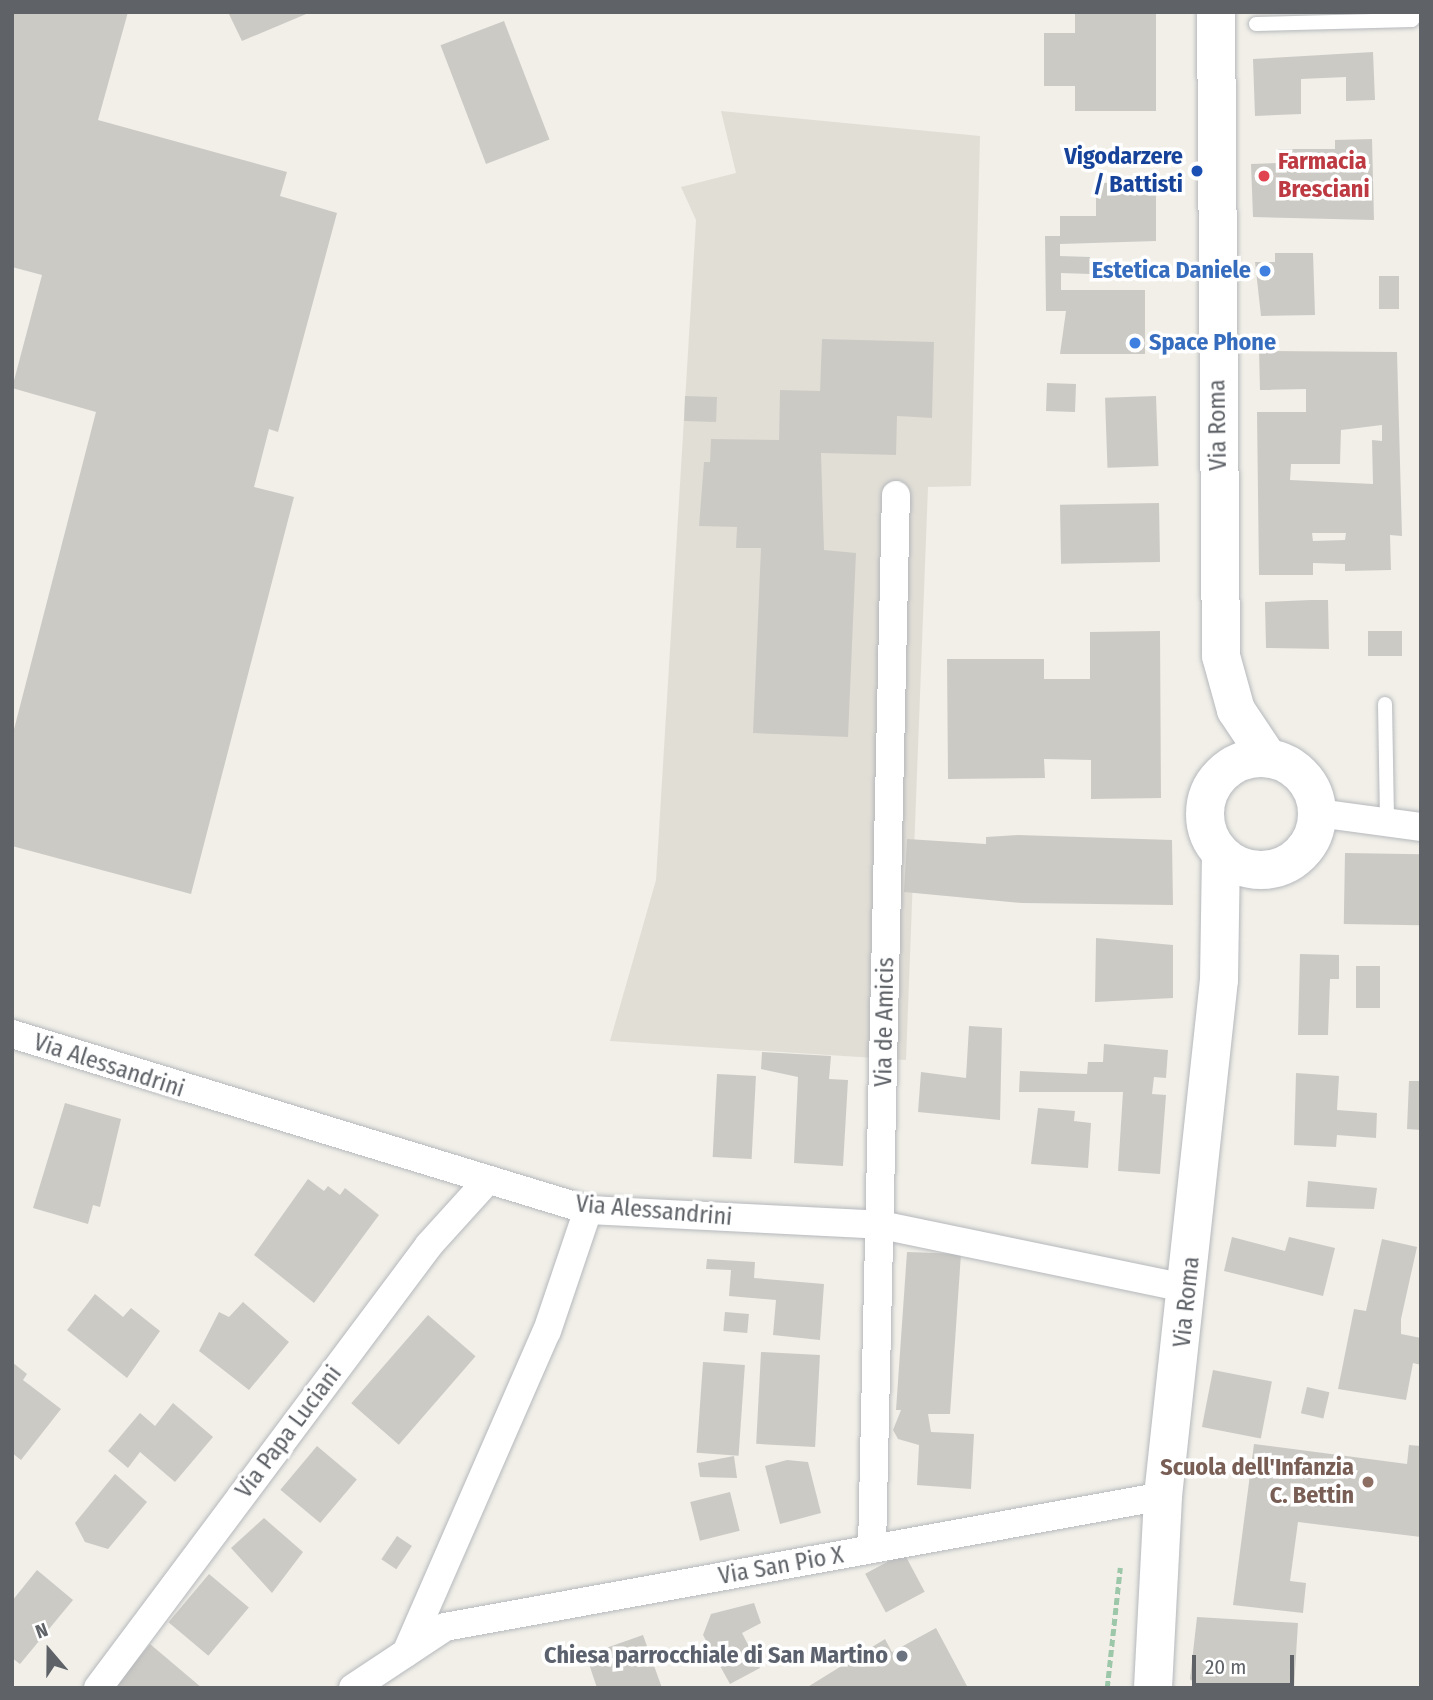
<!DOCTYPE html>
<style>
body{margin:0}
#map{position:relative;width:1433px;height:1700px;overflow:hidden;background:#f1efe8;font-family:"Fira Sans Condensed",sans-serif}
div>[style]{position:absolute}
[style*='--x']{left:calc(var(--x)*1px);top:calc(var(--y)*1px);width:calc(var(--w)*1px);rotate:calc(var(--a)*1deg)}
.education>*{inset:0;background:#e1ded6}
.building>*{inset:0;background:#cccac5;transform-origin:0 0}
.path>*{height:4.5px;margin-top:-2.25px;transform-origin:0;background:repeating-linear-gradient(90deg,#9cc7a9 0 7px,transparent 0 10.5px)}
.roads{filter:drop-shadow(0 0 2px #b5b8bc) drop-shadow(0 0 2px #b5b8bc)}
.lane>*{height:14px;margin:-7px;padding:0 7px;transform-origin:7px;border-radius:7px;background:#fff}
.street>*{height:28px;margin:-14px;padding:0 14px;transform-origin:14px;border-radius:14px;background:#fff}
.secondary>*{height:38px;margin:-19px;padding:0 19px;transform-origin:19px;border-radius:19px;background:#fff}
.secondary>.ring{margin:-19px;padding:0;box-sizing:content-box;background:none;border:38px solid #fff;border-radius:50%}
.dots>*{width:19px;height:19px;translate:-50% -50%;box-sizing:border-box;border:4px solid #fff;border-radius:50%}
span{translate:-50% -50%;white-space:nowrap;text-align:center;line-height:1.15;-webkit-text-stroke:7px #fff;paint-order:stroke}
.transit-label{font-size:24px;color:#164399;font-weight:700}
.right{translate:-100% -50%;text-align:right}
.health-label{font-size:24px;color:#be3a42;font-weight:700}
.left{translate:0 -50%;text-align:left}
.shop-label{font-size:24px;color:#366cbe;font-weight:700}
.street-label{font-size:24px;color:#5f6368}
.education-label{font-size:24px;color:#785e54;font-weight:700}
.worship-label{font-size:24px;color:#5b616d;font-weight:700}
.frame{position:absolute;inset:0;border:14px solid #5f6368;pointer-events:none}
.north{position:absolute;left:14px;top:1616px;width:70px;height:70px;-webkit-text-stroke:5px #fff;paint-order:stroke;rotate:340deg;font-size:19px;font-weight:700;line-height:28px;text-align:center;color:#5f6368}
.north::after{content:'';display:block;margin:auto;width:24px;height:32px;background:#5f6368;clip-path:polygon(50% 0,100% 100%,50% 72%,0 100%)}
.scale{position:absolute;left:1192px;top:1655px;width:102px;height:32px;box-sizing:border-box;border:4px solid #5f6368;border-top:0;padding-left:9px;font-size:21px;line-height:24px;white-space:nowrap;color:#5f6368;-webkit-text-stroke:5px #fff;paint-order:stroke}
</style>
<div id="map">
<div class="education">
<div style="clip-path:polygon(721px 111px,980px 136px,971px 486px,928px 487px,906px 1060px,610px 1041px,656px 880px,696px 220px,681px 187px,736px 173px)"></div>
</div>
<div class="building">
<div style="clip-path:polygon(12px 12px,128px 12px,98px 120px,287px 172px,280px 196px,337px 213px,278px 432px,269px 429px,254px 487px,294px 497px,191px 894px,12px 846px,12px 737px,96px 412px,12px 388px,42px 275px,12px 267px)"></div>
<div style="clip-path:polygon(228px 12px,311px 12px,242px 41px)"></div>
<div style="clip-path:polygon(1075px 12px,1156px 12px,1156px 111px,1075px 111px,1075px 86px,1044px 86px,1044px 33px,1075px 33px)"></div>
<div style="left:504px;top:21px;width:127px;height:68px;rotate:69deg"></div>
<div style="clip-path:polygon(1373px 52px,1375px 100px,1346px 101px,1346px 77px,1301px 79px,1301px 114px,1255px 116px,1253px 59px)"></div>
<div style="clip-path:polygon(1372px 139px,1374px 220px,1253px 217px,1251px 164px,1278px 163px,1278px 149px,1335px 149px,1335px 140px)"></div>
<div style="clip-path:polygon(1156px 182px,1156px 241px,1060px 244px,1060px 256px,1090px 257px,1090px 274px,1061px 273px,1061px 290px,1145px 290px,1145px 354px,1060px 354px,1066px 311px,1046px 311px,1045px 236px,1060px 236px,1060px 216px,1096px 216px,1096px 183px)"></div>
<div style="clip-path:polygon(1275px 253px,1313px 253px,1315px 315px,1261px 316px,1255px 262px,1275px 262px)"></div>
<div style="left:1379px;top:276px;width:20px;height:33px"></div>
<div style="clip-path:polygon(822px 339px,934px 342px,932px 418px,897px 416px,896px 455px,821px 453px,824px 550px,856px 553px,848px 737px,753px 733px,761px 548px,736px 548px,737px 527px,699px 526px,704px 462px,710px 462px,711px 439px,779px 440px,780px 390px,820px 391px)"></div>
<div style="clip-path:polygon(evenodd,1259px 351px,1397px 352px,1402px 536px,1390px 535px,1391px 570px,1345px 571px,1345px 564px,1313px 563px,1313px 575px,1259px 575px,1257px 412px,1306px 412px,1306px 389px,1260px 390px,1259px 351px,1382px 425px,1382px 441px,1372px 440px,1373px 484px,1290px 480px,1291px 464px,1340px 464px,1341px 430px,1382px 425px,1259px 351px,1312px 533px,1346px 533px,1345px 540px,1313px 541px,1312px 533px)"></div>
<div style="left:1047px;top:383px;width:29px;height:28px;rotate:2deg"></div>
<div style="left:685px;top:396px;width:32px;height:25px;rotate:2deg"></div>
<div style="left:1156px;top:396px;width:70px;height:51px;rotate:88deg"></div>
<div style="left:1159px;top:503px;width:59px;height:99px;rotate:89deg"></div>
<div style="clip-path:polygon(1311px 600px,1328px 600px,1329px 649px,1266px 648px,1265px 602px)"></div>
<div style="clip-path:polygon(1160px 631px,1161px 798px,1091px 799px,1091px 760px,1044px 759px,1045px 778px,948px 779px,947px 659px,1044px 659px,1044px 679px,1090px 679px,1090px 632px)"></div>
<div style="left:1368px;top:631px;width:34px;height:25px"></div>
<div style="clip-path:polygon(1018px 835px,1172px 840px,1173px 905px,1022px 903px,904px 892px,907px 839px,986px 844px,986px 837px)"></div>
<div style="left:1345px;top:853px;width:76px;height:71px;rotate:1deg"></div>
<div style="clip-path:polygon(1096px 938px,1173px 945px,1173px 998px,1095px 1002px)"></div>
<div style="clip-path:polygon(1300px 954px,1339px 955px,1339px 979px,1330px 979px,1328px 1035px,1298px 1035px)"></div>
<div style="left:1356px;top:966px;width:24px;height:42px"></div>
<div style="clip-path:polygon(969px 1026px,1002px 1028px,1000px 1120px,918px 1112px,921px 1072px,966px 1078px)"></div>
<div style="clip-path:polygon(1104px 1044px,1168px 1050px,1166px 1078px,1154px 1077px,1152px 1094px,1166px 1095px,1160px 1174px,1118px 1171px,1123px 1092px,1019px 1092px,1020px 1071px,1087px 1074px,1088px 1062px,1103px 1062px)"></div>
<div style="clip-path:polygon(762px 1052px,831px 1056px,829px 1079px,848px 1080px,843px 1166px,794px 1163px,798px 1077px,761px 1069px)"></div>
<div style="clip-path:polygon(1296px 1073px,1339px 1076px,1337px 1110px,1377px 1113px,1376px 1138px,1337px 1135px,1336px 1147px,1294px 1145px)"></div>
<div style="left:717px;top:1074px;width:39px;height:83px;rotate:3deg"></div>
<div style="clip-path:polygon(1409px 1081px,1421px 1081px,1421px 1130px,1407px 1129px)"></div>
<div style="clip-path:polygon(65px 1103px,121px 1119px,100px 1207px,93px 1205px,88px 1224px,33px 1208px)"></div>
<div style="clip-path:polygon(1038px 1108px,1075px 1111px,1074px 1121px,1091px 1123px,1088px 1168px,1031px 1164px)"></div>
<div style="clip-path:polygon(308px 1179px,324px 1191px,328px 1186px,340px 1195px,345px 1188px,379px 1215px,314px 1303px,254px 1255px)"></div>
<div style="clip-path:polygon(1308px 1181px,1377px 1188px,1374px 1209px,1306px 1207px)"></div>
<div style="clip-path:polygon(1232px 1237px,1285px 1251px,1289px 1237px,1335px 1248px,1323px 1296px,1224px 1271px)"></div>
<div style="clip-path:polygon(1382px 1239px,1417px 1247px,1401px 1319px,1401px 1334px,1421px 1338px,1421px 1365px,1413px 1363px,1406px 1400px,1338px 1389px,1354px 1309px,1366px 1311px)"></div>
<div style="clip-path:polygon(907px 1252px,961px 1254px,950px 1414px,928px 1414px,931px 1432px,974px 1434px,971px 1489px,917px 1485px,919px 1445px,898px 1439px,893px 1430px,901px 1410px,896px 1410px)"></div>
<div style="clip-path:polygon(707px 1259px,755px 1262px,754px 1278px,824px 1284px,820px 1340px,773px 1335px,776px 1300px,729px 1296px,731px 1270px,706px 1269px)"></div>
<div style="clip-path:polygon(95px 1294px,123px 1317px,131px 1308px,160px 1331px,127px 1378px,67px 1330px)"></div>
<div style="clip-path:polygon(243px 1302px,289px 1342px,249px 1390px,199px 1351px,219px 1312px,229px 1317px)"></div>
<div style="left:725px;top:1312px;width:24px;height:19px;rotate:5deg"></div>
<div style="left:428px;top:1315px;width:63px;height:117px;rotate:41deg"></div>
<div style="left:761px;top:1352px;width:59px;height:92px;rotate:3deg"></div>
<div style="clip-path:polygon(12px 1362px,27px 1374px,23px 1380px,61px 1409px,21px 1460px,12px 1453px)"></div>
<div style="left:703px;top:1362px;width:42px;height:91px;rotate:4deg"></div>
<div style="left:1213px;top:1370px;width:60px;height:58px;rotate:11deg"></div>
<div style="left:1307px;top:1387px;width:23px;height:27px;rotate:13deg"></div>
<div style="clip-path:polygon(173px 1403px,213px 1437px,175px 1482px,140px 1452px,128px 1468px,108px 1451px,140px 1413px,155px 1426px)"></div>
<div style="clip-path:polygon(1254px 1444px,1407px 1464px,1409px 1445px,1421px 1446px,1421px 1537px,1298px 1522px,1290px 1581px,1306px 1583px,1303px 1613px,1233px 1605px)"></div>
<div style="left:317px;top:1446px;width:52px;height:57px;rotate:40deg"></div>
<div style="clip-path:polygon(734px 1456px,737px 1478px,700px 1477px,698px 1463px)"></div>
<div style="clip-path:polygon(787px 1460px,808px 1462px,821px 1513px,780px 1524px,765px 1466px)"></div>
<div style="clip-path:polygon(115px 1474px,147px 1502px,108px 1549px,85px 1542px,75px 1523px)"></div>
<div style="left:730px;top:1492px;width:40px;height:41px;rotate:76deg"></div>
<div style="clip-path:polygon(264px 1518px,303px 1552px,272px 1593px,231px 1548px)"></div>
<div style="left:397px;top:1536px;width:18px;height:28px;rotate:34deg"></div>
<div style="left:904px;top:1553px;width:44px;height:44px;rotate:62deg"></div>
<div style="clip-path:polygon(37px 1570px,73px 1600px,20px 1664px,12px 1658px,12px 1601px)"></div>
<div style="left:209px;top:1574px;width:52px;height:63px;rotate:40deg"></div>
<div style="clip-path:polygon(754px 1603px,761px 1623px,742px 1633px,760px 1668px,730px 1684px,703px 1635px,711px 1614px)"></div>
<div style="clip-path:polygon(1197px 1617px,1298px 1623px,1294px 1688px,1199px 1688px,1190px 1679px)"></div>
<div style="clip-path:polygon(936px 1628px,968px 1688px,806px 1688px,885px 1639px,892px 1652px)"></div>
<div style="clip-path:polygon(643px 1635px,662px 1688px,597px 1688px,586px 1655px)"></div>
<div style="clip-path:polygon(150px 1644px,202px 1688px,114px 1688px)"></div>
</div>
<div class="path">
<div style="--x:1107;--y:1688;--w:121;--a:-83.8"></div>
</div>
<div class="roads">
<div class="lane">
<div style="--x:1256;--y:24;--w:156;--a:-1.5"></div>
<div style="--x:1412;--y:20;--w:11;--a:-49"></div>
<div style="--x:1385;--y:704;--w:120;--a:89"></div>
</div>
<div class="street">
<div style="--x:1318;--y:813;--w:104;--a:7.7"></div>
<div style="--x:12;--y:1034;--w:602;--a:16.99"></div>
<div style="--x:588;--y:1210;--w:293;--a:2.9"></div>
<div style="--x:881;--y:1225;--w:315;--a:11.7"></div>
<div style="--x:872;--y:1549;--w:1054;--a:-88.7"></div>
<div style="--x:406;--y:1653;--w:352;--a:-66.4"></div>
<div style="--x:547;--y:1331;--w:128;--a:-71.3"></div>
<div style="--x:98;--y:1688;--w:553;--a:-53.23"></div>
<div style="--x:429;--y:1245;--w:86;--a:-47.8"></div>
<div style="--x:353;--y:1688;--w:110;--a:-33.5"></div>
<div style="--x:445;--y:1627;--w:730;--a:-10.34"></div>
</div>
<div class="secondary">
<div style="--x:1216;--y:12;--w:644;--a:89.56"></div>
<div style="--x:1221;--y:656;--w:56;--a:74.5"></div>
<div style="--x:1236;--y:710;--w:58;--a:56.3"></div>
<div class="ring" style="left:1205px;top:758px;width:74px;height:74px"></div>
<div style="--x:1153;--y:1688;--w:192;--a:-87"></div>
<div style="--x:1163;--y:1496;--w:519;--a:-83.81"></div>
<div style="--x:1219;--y:980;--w:126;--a:-89.1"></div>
</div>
</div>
<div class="dots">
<div style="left:1197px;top:171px;background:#1a4fb4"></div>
<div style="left:1264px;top:176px;background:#e0444e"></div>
<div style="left:1265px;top:271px;background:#3f7fe0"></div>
<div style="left:1135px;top:343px;background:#3f7fe0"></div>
<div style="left:1368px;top:1482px;background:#8d6e63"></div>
<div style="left:902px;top:1656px;background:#6b7280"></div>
</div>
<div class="transit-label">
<span class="right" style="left:1183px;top:171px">Vigodarzere<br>/ Battisti</span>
</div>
<div class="health-label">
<span class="left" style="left:1278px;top:176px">Farmacia<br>Bresciani</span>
</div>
<div class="shop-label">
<span class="right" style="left:1251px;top:271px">Estetica Daniele</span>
<span class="left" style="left:1149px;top:343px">Space Phone</span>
</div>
<div class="street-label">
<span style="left:1218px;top:425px;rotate:-91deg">Via Roma</span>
<span style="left:885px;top:1022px;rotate:-89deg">Via de Amicis</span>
<span style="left:109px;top:1066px;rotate:18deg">Via Alessandrini</span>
<span style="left:654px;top:1211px;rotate:5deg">Via Alessandrini</span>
<span style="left:1187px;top:1302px;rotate:-84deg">Via Roma</span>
<span style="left:289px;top:1432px;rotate:-53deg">Via Papa Luciani</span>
<span style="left:781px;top:1566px;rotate:-10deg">Via San Pio X</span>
</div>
<div class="education-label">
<span class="right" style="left:1354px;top:1482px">Scuola dell'Infanzia<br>C. Bettin</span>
</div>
<div class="worship-label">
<span class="right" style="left:888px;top:1656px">Chiesa parrocchiale di San Martino</span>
</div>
<div class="frame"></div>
<div class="north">N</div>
<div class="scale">20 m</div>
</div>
